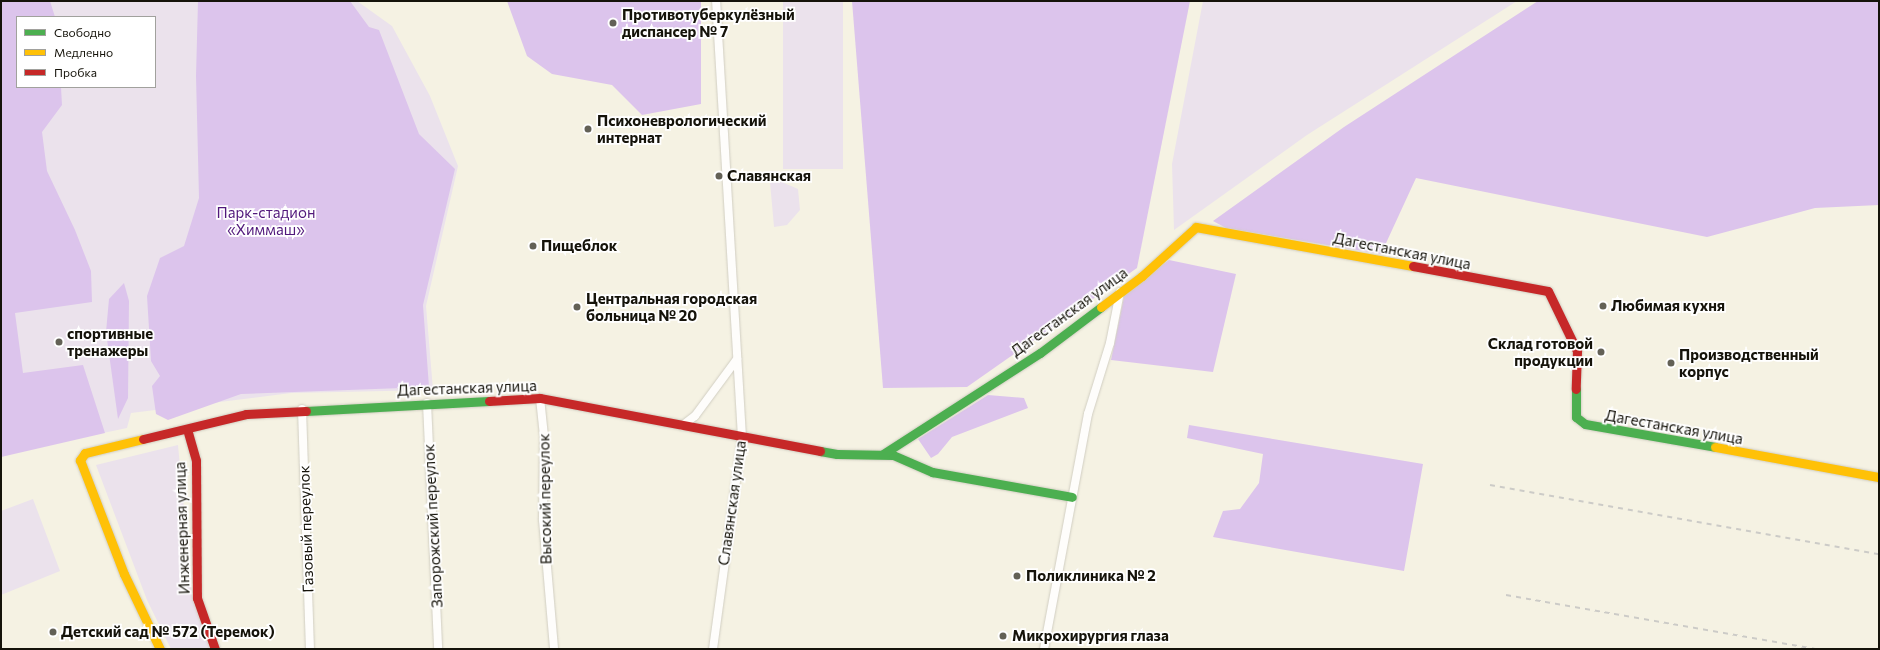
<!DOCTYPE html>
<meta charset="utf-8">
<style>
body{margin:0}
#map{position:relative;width:1880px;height:650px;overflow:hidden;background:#f5f2e3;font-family:Commissioner,sans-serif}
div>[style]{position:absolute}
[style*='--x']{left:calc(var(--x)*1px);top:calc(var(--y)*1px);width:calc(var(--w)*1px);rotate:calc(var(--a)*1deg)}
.green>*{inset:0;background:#ebe2ec;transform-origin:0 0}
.forest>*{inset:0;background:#dcc4ec}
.roads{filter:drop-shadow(0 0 1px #d1cec2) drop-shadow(0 0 1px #d1cec2)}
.street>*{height:8px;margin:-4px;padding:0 4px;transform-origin:4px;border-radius:4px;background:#fefdfb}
.fast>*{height:9px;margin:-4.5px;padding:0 4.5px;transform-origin:4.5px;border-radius:4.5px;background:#4caf50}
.slow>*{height:9px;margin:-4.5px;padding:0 4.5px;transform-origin:4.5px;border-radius:4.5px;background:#ffc107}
.jam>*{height:9px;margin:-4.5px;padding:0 4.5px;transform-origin:4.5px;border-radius:4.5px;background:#c62828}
.rail>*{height:2px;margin-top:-1px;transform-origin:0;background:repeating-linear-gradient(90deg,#cccbc7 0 5px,transparent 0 10px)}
.dots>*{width:11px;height:11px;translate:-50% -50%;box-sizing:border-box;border:2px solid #fff;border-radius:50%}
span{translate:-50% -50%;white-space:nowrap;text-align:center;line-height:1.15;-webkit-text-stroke:3.5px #fff;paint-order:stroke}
.poi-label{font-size:15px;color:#15130a;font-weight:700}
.left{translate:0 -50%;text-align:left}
.right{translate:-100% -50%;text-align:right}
.park-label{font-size:15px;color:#51187b}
.street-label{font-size:15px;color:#15130a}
.frame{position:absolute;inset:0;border:2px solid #15130a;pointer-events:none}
.legend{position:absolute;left:16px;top:16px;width:140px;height:72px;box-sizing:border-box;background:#fff;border:1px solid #a1a19d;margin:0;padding:5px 7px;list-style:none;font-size:12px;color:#15130a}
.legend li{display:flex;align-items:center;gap:8px;height:20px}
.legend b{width:20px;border:1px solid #a1a19d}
</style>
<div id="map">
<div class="green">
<div style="clip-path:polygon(evenodd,1px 1px,357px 1px,392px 26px,430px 96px,458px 166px,426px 306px,433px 390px,291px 393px,131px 413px,127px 428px,36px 447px,1px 457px,1px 1px,17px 17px,155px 17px,155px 87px,17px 87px,17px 17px)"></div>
<div style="left:783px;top:1px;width:60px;height:168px"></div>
<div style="clip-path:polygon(1203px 1px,1517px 1px,1307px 135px,1174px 230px,1172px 164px)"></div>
<div style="clip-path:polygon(769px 171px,778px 171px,784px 183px,798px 189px,800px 210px,787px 225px,774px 227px)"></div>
<div style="clip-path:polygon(178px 445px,192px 595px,213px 649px,171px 649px,147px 600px,96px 465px)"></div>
<div style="clip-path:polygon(33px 499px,60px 571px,1px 595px,1px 511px)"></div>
</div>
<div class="forest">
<div style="clip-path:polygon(1px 1px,50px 1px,55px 17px,17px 17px,17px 87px,61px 87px,62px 105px,42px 132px,47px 171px,75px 230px,91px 271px,92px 302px,15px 313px,23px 373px,83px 365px,105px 433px,1px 457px)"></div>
<div style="clip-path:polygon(198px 1px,350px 1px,369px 27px,379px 30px,419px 134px,455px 169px,423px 305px,429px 387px,241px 394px,168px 420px,156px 414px,152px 386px,160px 376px,151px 361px,147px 296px,160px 258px,184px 246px,199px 198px,196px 76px)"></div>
<div style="clip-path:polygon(507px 1px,701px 1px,701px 104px,642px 115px,612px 85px,552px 74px,527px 56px)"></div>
<div style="clip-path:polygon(852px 1px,1190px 1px,1137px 268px,967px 387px,883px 388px)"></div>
<div style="clip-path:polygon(1538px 1px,1879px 1px,1879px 205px,1815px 208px,1707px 237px,1416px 178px,1381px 254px,1226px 228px,1213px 221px,1344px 127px)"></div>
<div style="clip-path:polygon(1169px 260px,1236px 274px,1213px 372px,1111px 360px,1125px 292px)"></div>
<div style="clip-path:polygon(124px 283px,129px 301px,128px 398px,118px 419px,106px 332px,109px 299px)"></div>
<div style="clip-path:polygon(988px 395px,1024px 398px,1028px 408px,952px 437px,938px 454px,931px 458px,918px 439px)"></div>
<div style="clip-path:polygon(1189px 425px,1423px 464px,1404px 571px,1213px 537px,1223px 511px,1240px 509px,1259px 483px,1263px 454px,1187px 438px)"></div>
</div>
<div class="roads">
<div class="street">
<div style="--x:540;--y:398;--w:36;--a:84"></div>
<div style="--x:544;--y:434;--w:86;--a:90.7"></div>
<div style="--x:543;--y:520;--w:129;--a:85.1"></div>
<div style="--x:427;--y:403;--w:246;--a:87.4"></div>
<div style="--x:302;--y:409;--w:240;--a:88.1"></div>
<div style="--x:682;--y:426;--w:16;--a:-38"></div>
<div style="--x:695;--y:416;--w:71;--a:-53.6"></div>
<div style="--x:713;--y:649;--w:214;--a:-82.2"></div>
<div style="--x:742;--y:437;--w:437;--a:-93.4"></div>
<div style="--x:1044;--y:649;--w:239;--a:-79.4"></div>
<div style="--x:1088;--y:414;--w:74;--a:-72.8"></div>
<div style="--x:1110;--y:343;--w:52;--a:-78.9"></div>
</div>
<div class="fast">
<div style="--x:1576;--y:389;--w:28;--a:90"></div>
<div style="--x:1576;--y:417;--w:11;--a:38"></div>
<div style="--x:1585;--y:424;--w:132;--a:10"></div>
<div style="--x:306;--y:411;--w:183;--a:-3.1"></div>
<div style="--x:820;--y:451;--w:17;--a:10"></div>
<div style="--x:837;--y:454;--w:56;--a:1"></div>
<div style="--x:893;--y:455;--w:43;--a:23.6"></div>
<div style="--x:932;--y:472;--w:142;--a:10.1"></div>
<div style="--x:883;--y:454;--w:187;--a:-32.8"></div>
<div style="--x:1040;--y:353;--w:76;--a:-37"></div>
</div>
<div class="slow">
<div style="--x:1101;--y:307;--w:51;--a:-37.1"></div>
<div style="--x:1142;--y:276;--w:73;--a:-42.2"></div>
<div style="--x:1196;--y:227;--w:220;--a:10.2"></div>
<div style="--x:143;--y:439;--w:60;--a:166.4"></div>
<div style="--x:85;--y:453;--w:9;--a:126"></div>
<div style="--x:80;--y:460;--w:122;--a:68.9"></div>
<div style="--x:124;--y:574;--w:83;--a:64.4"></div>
<div style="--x:1715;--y:447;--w:167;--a:10.4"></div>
</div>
<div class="jam">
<div style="--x:1413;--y:266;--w:137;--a:10.5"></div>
<div style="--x:1548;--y:291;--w:67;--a:64.2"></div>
<div style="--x:1577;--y:351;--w:38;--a:92"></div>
<div style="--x:489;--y:401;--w:51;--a:-3.4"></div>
<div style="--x:540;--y:398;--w:285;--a:10.7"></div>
<div style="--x:187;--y:429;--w:33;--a:74"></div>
<div style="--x:196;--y:461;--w:137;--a:89.6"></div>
<div style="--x:197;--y:598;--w:54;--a:70.6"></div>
<div style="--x:143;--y:439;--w:106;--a:-13.6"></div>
<div style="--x:246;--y:414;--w:60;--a:-2.9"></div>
</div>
</div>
<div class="rail">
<div style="--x:1490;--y:485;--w:395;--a:10.1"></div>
<div style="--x:1506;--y:595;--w:313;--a:9.9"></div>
</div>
<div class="dots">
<div style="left:613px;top:23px;background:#636156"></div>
<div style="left:588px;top:129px;background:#636156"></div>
<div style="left:719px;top:176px;background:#636156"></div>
<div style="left:533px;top:246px;background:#636156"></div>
<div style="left:1603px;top:306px;background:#636156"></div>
<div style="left:577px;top:307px;background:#636156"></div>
<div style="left:59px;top:342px;background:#636156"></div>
<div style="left:1601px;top:352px;background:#636156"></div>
<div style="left:1671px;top:363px;background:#636156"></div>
<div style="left:1017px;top:576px;background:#636156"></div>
<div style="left:53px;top:632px;background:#636156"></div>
<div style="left:1003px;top:636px;background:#636156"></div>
</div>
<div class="poi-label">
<span class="left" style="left:622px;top:23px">Противотуберкулёзный<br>диспансер № 7</span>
<span class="left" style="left:597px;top:129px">Психоневрологический<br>интернат</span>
<span class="left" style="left:727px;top:176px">Славянская</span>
<span class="left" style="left:541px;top:246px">Пищеблок</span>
<span class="left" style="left:586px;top:307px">Центральная городская<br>больница № 20</span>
<span class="left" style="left:1611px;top:306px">Любимая кухня</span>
<span class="left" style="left:67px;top:342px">спортивные<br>тренажеры</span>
<span class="right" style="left:1593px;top:352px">Склад готовой<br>продукции</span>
<span class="left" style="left:1679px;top:363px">Производственный<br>корпус</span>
<span class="left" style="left:1026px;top:576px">Поликлиника № 2</span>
<span class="left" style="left:61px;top:632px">Детский сад № 572 (Теремок)</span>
<span class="left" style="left:1012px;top:636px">Микрохирургия глаза</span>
</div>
<div class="park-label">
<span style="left:266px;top:221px">Парк-стадион<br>«Химмаш»</span>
</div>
<div class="street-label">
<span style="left:1402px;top:251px;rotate:11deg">Дагестанская улица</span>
<span style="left:1069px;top:312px;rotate:-36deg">Дагестанская улица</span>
<span style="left:467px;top:388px;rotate:-2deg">Дагестанская улица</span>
<span style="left:1674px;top:427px;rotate:10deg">Дагестанская улица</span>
<span style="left:545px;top:499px;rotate:-91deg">Высокий переулок</span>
<span style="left:732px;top:503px;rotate:-82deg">Славянская улица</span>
<span style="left:433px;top:526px;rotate:-93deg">Запорожский переулок</span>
<span style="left:182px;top:528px;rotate:-92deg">Инженерная улица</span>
<span style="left:306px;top:529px;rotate:-92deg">Газовый переулок</span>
</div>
<div class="frame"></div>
<ul class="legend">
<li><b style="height:5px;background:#4caf50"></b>Свободно</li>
<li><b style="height:5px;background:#ffc107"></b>Медленно</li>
<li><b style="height:5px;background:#c62828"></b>Пробка</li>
</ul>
</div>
